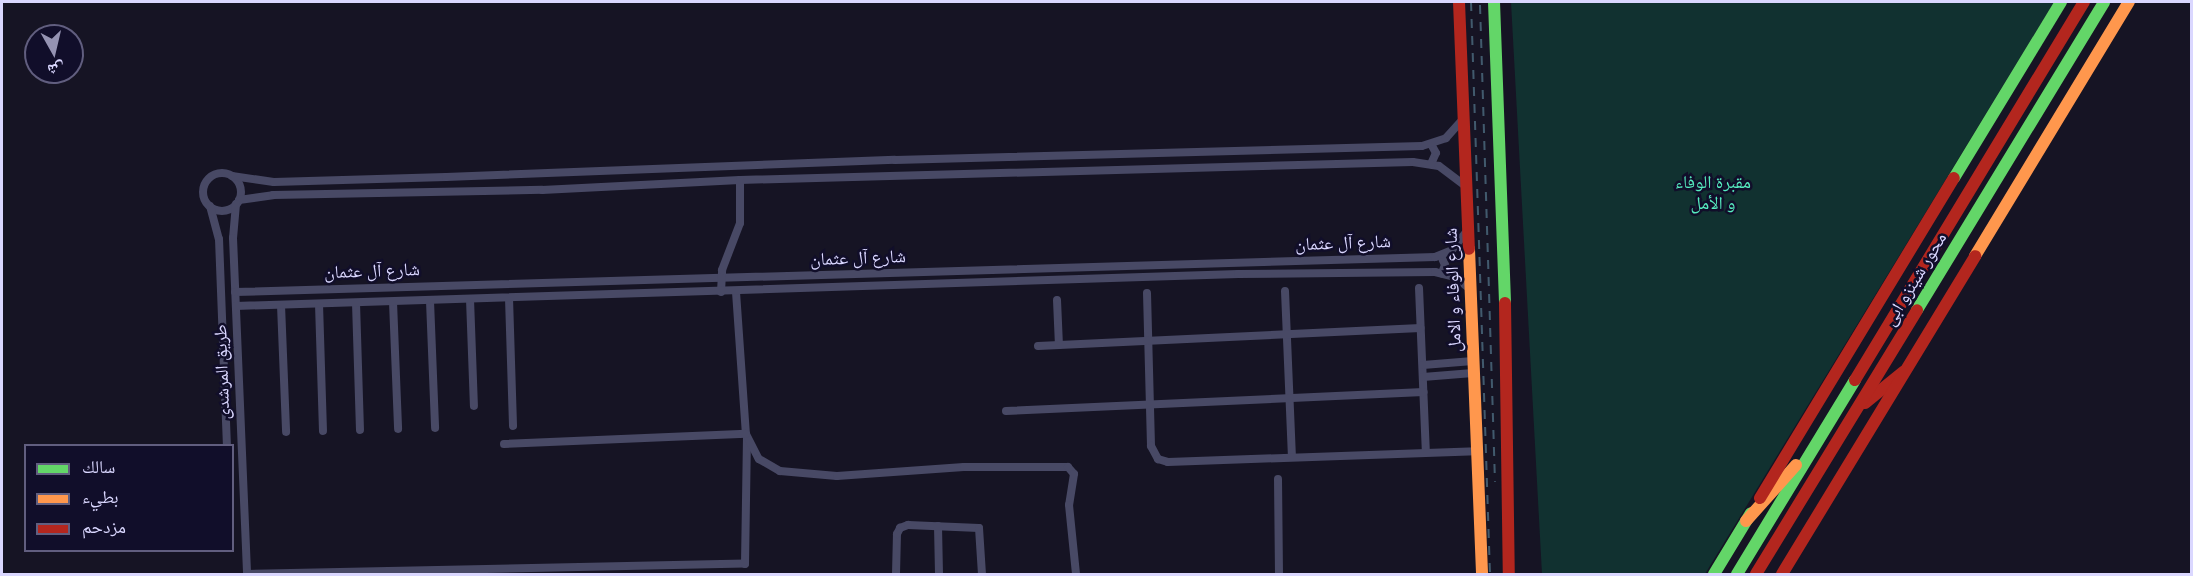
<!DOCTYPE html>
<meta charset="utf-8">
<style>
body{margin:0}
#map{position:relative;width:2193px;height:576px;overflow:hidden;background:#161424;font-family:"IBM Plex Sans","Noto Naskh Arabic",sans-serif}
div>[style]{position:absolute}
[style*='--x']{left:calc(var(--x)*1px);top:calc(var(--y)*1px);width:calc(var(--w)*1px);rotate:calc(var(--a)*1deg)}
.green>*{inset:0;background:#113130}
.street>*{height:8px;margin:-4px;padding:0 4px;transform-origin:4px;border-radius:4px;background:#484965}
.street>.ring{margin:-4px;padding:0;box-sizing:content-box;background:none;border:8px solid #484965;border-radius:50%}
.fast>*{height:12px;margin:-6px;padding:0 6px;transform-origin:6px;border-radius:6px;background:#63d668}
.slow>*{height:12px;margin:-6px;padding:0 6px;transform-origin:6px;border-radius:6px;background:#ff974d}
.jam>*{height:12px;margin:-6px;padding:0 6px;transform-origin:6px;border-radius:6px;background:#b3261e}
.rail>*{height:2px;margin-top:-1px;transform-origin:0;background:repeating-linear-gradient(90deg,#415a6d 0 9px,transparent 0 17px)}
span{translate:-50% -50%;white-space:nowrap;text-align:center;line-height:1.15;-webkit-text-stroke:5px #110e2a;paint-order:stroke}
.park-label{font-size:18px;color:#56ecbf}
.street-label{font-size:18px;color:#dad7ff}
.frame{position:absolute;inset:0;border:3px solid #dad7ff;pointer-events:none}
.legend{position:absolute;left:24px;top:444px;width:210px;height:108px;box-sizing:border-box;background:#110e2a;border:2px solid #615e7f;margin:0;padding:8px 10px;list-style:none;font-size:18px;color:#dad7ff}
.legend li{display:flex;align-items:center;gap:12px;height:30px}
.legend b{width:30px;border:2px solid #615e7f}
.north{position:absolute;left:24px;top:24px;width:60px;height:60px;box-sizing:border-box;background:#110e2a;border:2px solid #615e7f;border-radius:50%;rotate:172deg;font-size:16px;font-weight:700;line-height:24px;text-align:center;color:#dad7ff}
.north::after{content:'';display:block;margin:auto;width:21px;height:27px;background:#9593b2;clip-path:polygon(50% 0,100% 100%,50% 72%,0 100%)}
</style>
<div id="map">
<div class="green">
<div style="clip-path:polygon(1511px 2px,2054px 2px,1705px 574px,1542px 574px)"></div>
</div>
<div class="street">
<div style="--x:1431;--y:164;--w:12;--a:-66"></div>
<div style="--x:1436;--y:153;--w:10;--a:-119"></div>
<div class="ring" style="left:203px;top:173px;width:30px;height:30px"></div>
<div style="--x:232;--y:176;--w:42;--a:8.1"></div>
<div style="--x:274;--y:182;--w:172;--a:-1.7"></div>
<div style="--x:446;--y:177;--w:449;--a:-2.2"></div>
<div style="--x:895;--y:160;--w:527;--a:-1.52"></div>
<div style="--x:1422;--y:146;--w:25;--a:-18"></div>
<div style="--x:1446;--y:138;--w:27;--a:-48"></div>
<div style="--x:239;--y:200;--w:34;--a:-8"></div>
<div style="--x:273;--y:195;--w:269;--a:-1.1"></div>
<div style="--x:542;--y:190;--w:198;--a:-2.9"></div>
<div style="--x:740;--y:180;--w:673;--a:-1.53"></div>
<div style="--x:1413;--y:162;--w:26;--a:9"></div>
<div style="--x:1439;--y:166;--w:34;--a:37"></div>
<div style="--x:236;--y:204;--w:34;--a:95"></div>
<div style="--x:233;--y:238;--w:336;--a:87.6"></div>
<div style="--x:247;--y:574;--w:498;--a:-1.2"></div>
<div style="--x:745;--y:564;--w:126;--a:-89.1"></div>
<div style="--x:210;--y:206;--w:34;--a:75"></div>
<div style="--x:219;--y:239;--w:207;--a:87.8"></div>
<div style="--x:1441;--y:256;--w:10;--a:66"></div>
<div style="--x:1445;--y:265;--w:9;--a:111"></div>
<div style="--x:1419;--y:288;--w:164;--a:87.6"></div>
<div style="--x:1285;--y:291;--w:166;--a:87.6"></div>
<div style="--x:235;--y:292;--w:1201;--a:-1.67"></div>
<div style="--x:1435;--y:257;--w:18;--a:-22"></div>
<div style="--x:1452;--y:250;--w:24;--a:-52"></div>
<div style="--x:721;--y:292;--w:22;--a:-87"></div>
<div style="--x:722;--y:270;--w:50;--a:-69"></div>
<div style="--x:740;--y:223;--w:43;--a:-90"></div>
<div style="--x:736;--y:292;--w:142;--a:86"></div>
<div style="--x:746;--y:434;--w:28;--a:63"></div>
<div style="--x:759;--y:459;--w:24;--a:30"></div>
<div style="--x:780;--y:471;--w:57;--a:5"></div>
<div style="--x:837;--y:476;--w:127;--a:-4.1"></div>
<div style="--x:964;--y:467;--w:104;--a:0"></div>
<div style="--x:1068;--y:467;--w:9;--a:49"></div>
<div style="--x:1074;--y:474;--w:31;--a:99"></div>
<div style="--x:1069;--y:505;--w:69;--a:84.2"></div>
<div style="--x:1147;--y:293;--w:153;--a:88.5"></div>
<div style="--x:1151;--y:446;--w:15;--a:62"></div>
<div style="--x:1158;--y:459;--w:10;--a:17"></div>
<div style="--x:1168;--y:462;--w:308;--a:-2"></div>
<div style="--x:509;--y:298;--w:128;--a:88.2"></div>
<div style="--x:470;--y:299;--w:107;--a:87.9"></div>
<div style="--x:1057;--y:300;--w:45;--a:87.5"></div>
<div style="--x:430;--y:301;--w:127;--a:87.7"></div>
<div style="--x:393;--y:302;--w:127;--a:87.7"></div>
<div style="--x:356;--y:303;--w:127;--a:88.2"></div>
<div style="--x:319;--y:304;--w:127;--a:88.2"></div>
<div style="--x:281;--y:305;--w:127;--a:87.7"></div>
<div style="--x:236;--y:306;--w:1003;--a:-1.83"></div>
<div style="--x:1238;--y:274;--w:197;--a:-0.6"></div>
<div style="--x:1435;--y:272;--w:21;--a:14"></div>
<div style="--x:1455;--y:277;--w:21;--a:39"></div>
<div style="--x:1038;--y:346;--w:383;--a:-2.7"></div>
<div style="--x:1423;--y:365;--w:50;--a:-4.6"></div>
<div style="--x:1423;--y:377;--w:50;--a:-4.6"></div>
<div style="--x:1006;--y:411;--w:418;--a:-2.6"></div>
<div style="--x:504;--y:444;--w:242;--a:-2.4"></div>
<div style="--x:1278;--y:479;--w:95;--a:89.4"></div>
<div style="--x:938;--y:526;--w:48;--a:88.8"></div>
<div style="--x:896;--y:574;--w:40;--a:-88.6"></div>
<div style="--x:897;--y:534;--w:7;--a:-63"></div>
<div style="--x:900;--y:528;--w:9;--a:-21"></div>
<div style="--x:908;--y:525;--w:71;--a:2.4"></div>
<div style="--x:979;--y:528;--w:46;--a:86.3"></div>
</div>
<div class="fast">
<div style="--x:1494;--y:2;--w:301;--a:87.9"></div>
<div style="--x:1954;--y:178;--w:206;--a:-58.7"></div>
<div style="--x:1917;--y:310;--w:360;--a:-58.7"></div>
<div style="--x:1714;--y:574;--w:71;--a:-58.8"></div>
<div style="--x:1737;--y:574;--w:227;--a:-58.7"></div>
</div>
<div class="slow">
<div style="--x:1469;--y:249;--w:325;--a:87.7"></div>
<div style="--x:1975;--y:256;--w:297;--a:-58.8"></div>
<div style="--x:1746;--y:521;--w:75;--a:-48.2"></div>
</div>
<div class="jam">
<div style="--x:1459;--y:2;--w:247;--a:87.7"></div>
<div style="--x:1505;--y:303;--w:271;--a:89.2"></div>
<div style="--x:1855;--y:380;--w:442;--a:-58.8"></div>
<div style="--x:1865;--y:403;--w:49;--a:-39.2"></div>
<div style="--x:1760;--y:498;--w:374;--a:-58.8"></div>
<div style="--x:1756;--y:574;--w:309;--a:-58.6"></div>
<div style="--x:1782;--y:574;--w:372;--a:-58.7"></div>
</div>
<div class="rail">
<div style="--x:1471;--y:2;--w:572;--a:88.1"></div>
<div style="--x:1480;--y:5;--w:477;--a:88.2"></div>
</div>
<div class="park-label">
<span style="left:1713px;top:193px">مقبرة الوفاء<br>و الأمل</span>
</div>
<div class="street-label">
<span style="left:1343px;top:243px;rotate:-2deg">شارع آل عثمان</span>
<span style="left:858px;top:258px;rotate:-2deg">شارع آل عثمان</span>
<span style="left:372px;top:271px;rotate:-2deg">شارع آل عثمان</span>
<span style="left:1915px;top:279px;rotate:-59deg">محور شينزو ابى</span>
<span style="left:1453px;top:290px;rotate:-92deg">شارع الوفاء و الامل</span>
<span style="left:222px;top:372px;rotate:-92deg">طريق المرشدى</span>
</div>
<div class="frame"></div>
<ul class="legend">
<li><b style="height:8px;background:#63d668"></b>سالك</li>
<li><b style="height:8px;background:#ff974d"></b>بطيء</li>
<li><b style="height:8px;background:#b3261e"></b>مزدحم</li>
</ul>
<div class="north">ش</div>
</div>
